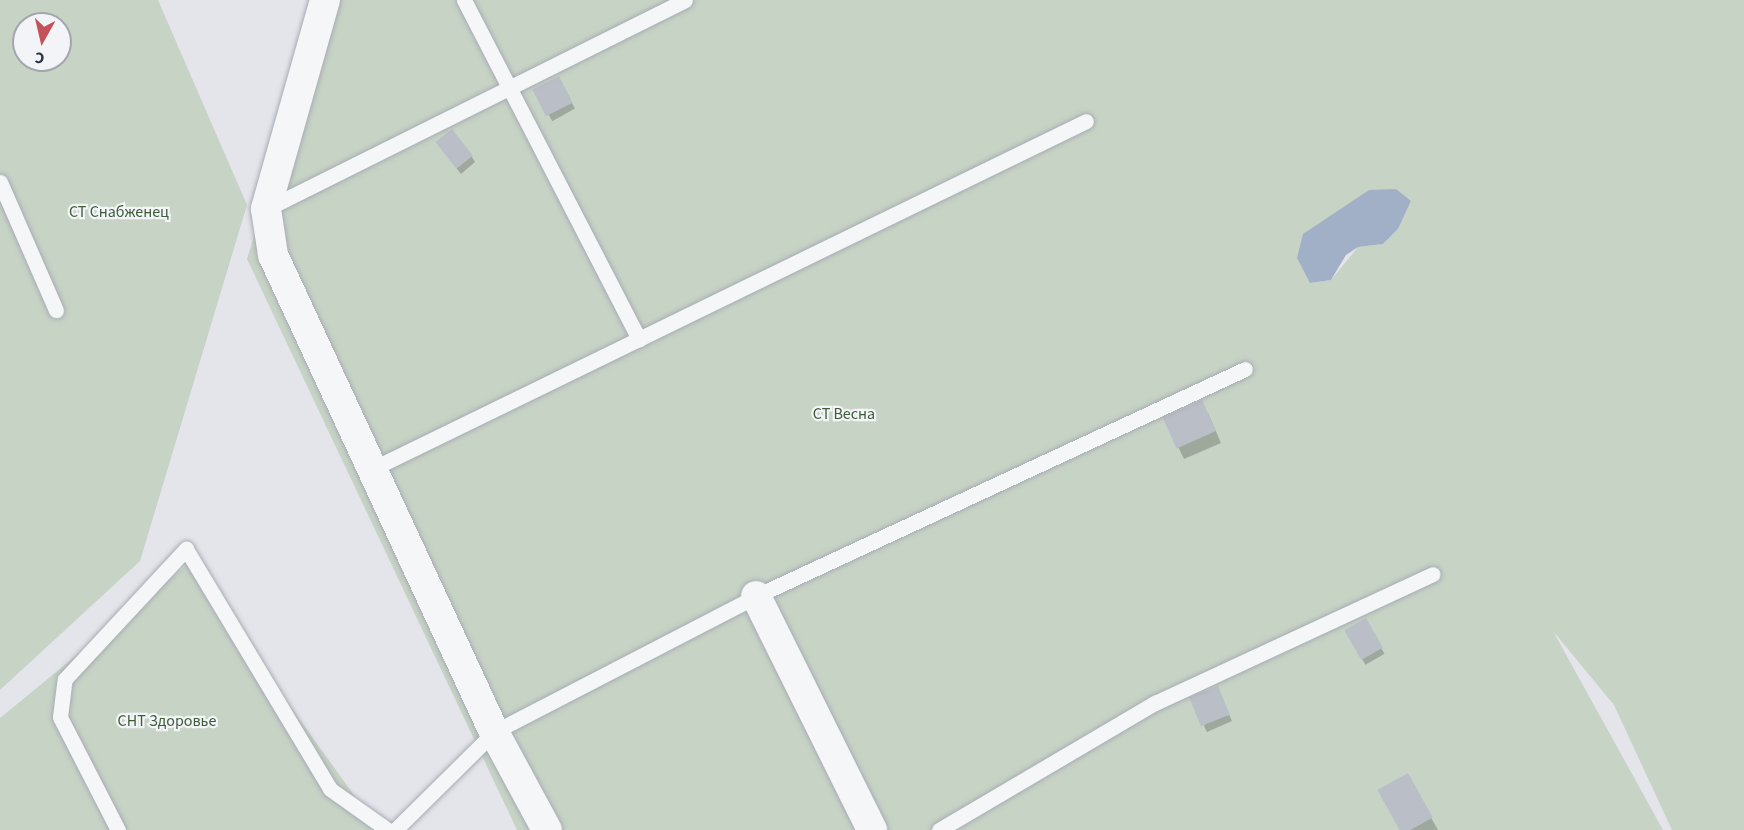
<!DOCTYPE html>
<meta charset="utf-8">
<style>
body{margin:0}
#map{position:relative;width:1744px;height:830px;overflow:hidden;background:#e3e5ea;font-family:"Source Sans 3",sans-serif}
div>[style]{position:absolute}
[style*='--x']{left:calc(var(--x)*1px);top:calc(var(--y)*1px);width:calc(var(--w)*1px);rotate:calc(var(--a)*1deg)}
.green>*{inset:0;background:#c7d3c5}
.water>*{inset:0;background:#a1b0c7}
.shadow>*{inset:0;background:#0003;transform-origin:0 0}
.building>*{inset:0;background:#babec6;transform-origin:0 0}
.roads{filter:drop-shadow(0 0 2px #a8acb4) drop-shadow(0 0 2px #a8acb4)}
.service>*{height:15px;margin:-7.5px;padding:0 7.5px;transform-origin:7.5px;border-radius:7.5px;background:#f5f6f8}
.minor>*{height:30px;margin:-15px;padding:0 15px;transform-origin:15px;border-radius:15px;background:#f5f6f8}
span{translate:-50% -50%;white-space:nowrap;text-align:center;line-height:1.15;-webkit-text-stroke:4.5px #f2f4f7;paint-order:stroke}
.park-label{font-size:16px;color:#3e5c3a}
.north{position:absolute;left:12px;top:12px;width:60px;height:60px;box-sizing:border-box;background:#f2f4f7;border:2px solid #a3a6ae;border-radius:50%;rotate:188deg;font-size:16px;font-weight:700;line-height:24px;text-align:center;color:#2c3241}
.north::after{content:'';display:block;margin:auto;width:21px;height:27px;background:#c55159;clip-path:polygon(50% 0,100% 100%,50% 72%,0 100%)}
</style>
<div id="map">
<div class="green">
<div style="clip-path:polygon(evenodd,0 0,158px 0,247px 205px,140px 561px,0 690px,0 0,24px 24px,60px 24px,60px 60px,24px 60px,24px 24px)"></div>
<div style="clip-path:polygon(evenodd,327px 0,1744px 0,1744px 830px,1672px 830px,1614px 705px,1553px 631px,1663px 830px,517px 830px,247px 259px,327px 0,1411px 201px,1398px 229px,1383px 244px,1358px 247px,1331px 280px,1310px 283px,1411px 201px)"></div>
<div style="clip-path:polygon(188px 564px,379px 830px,0 830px,0 718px)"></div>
</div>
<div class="water">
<div style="clip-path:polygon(1396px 189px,1411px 201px,1398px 229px,1383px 244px,1358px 247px,1346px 255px,1331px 280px,1310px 283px,1297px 258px,1303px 234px,1369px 190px)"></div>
</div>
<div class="shadow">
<div style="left:558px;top:78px;width:35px;height:26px;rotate:61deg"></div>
<div style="clip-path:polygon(441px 148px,472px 157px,475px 162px,461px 174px)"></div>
<div style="clip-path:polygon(1208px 413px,1221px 443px,1184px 459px,1164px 418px)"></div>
<div style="left:1365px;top:620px;width:39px;height:22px;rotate:60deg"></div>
<div style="clip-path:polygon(1220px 694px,1232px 721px,1207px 732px,1204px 726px)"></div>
<div style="clip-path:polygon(1407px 775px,1438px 830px,1401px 830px,1379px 791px)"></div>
</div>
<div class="building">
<div style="left:559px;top:76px;width:30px;height:30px;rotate:63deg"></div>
<div style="left:452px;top:129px;width:34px;height:21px;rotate:52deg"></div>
<div style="left:1202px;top:400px;width:34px;height:43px;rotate:66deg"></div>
<div style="left:1366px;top:618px;width:34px;height:25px;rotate:60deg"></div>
<div style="left:1218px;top:686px;width:31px;height:31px;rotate:68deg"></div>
<div style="left:1408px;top:773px;width:51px;height:35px;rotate:61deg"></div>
</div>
<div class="roads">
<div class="service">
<div style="--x:464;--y:0;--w:382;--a:62.7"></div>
<div style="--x:0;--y:182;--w:140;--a:66.4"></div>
<div style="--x:266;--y:209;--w:468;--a:-26.5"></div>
<div style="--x:372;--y:469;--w:794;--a:-25.98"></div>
<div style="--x:118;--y:830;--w:127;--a:-117.2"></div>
<div style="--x:60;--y:717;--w:38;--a:-83"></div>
<div style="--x:65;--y:679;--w:178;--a:-47.1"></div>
<div style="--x:186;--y:549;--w:280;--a:59"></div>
<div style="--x:330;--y:789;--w:71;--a:35.3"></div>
<div style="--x:395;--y:830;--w:139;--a:-44.7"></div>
<div style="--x:494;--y:732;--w:295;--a:-27.4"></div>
<div style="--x:756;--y:596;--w:539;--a:-24.9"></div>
<div style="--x:939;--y:830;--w:251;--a:-30.5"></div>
<div style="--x:1155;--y:703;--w:306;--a:-24.9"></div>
</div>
<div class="minor">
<div style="--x:325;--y:0;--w:217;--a:105.8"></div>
<div style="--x:266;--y:209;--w:47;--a:81.3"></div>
<div style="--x:273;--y:255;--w:526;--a:65.14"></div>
<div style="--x:494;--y:732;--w:111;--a:61.6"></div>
<div style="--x:756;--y:596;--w:261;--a:63.6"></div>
</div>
</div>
<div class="park-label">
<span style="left:119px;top:212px">СТ Снабженец</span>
<span style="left:844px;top:414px">СТ Весна</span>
<span style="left:167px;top:721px">СНТ Здоровье</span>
</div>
<div class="north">С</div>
</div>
